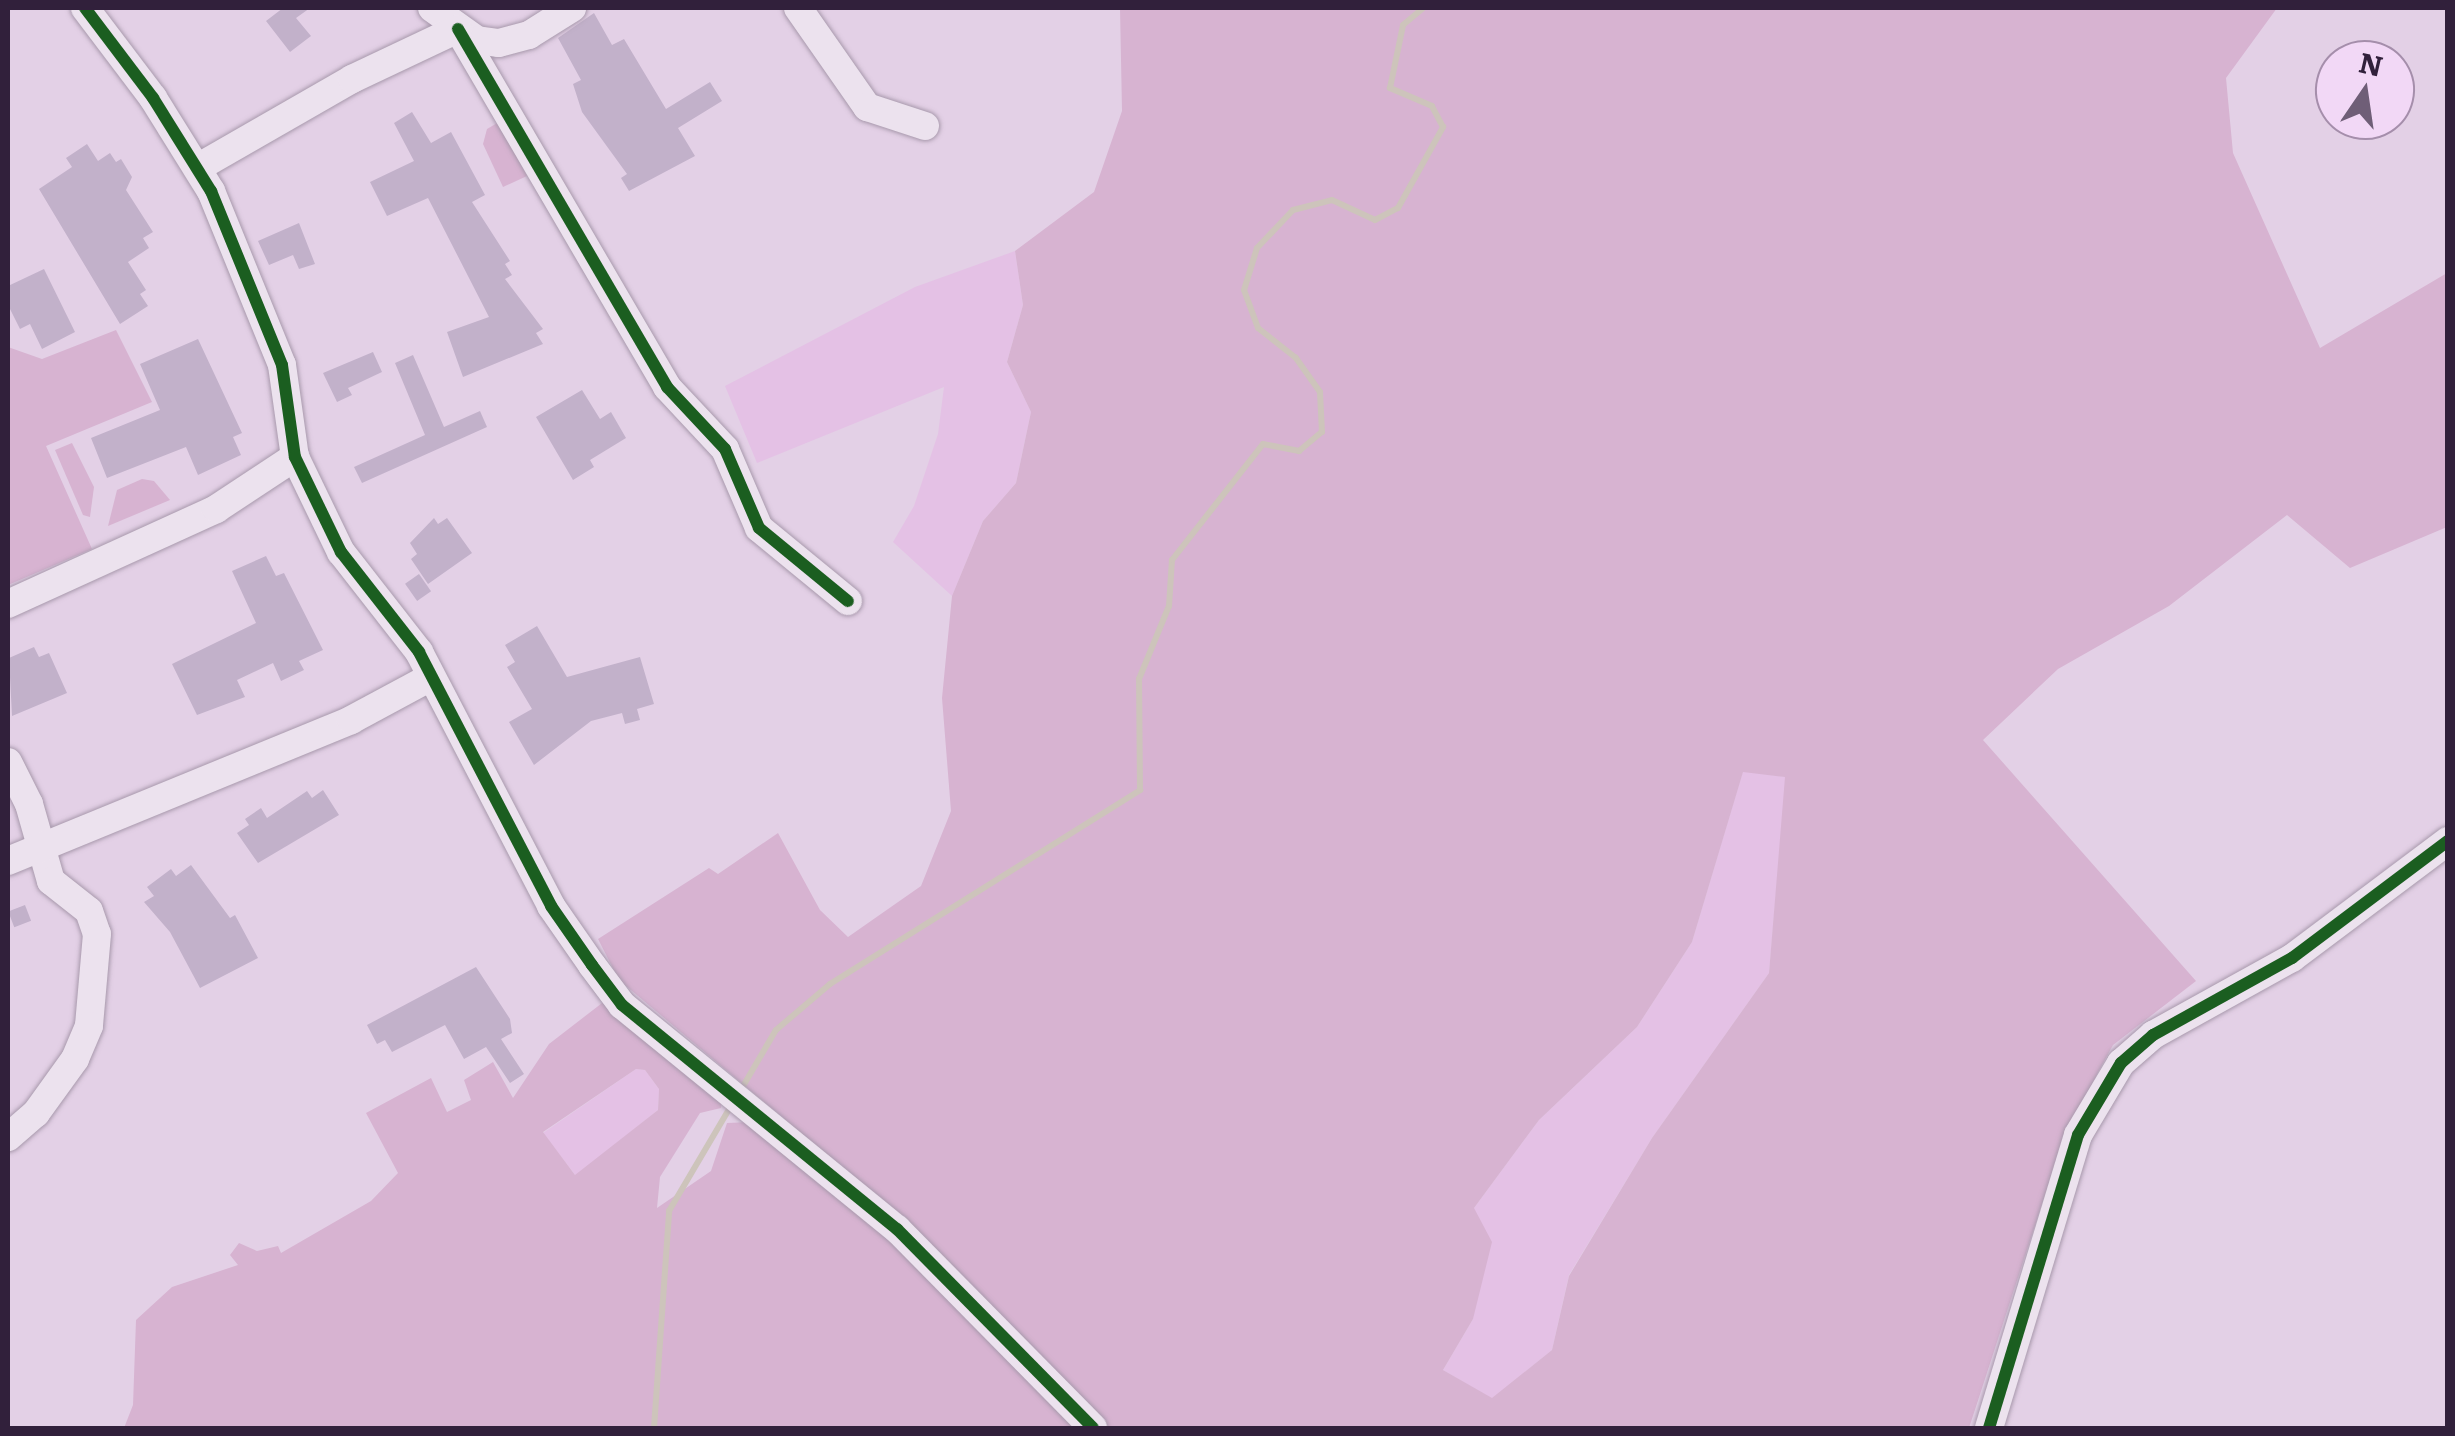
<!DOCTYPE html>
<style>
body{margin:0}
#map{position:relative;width:2455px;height:1436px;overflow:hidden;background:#e3d0e6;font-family:Literata,serif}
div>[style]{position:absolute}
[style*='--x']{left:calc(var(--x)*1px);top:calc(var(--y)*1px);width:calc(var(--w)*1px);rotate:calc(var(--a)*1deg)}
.farmland>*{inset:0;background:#e4c1e5}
.green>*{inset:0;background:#d7b3d1}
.stream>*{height:6px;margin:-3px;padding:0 3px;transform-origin:3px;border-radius:3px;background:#cdc4bb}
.building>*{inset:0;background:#c2b1ca;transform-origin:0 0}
.roads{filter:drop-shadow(0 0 2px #a899ac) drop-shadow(0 0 2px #a899ac)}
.minor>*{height:28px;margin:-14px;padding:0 14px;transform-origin:14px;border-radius:14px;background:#ece2ee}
.cycleway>*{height:12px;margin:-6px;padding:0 6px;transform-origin:6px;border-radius:6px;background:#1b5e20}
span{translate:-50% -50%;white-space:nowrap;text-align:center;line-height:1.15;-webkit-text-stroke:8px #f2d8f6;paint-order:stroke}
.frame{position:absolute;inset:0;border:10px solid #31203b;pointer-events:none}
.north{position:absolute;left:2315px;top:40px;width:100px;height:100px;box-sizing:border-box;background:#f2d8f6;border:2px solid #a58eab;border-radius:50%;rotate:13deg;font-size:28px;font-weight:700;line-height:40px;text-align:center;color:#31203b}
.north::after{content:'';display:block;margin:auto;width:35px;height:45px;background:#6f5e77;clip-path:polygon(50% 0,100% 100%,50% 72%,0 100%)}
</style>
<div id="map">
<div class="farmland">
<div style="clip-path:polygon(1015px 251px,1023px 305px,1007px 362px,1031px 412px,1016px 483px,983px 521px,952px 596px,893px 542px,914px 506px,938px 434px,944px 387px,757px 463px,725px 386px,915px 287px)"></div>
<div style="clip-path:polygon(1743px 771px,1786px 777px,1769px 973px,1652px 1138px,1569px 1275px,1552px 1350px,1492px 1399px,1443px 1370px,1473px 1319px,1474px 1208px,1539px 1120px,1637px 1027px,1692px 942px)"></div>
<div style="clip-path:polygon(636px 1069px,645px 1070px,659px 1089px,658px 1110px,576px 1176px,543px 1133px)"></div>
</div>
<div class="green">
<div style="clip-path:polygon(evenodd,1120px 8px,2277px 8px,2226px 78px,2233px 153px,2320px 348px,2447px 273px,2447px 527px,2350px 568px,2287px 515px,2169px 606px,2058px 669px,1983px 740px,2196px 981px,2113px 1045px,2097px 1074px,2053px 1170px,1969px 1428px,1104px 1428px,920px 1233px,619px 980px,598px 939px,709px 868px,718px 874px,778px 833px,820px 910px,848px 937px,921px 886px,951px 811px,942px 698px,952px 596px,983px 521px,1016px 483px,1031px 412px,1007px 362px,1023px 305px,1015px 251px,1094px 192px,1122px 111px,1120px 8px,1743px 772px,1785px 777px,1769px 973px,1652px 1138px,1569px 1276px,1552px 1350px,1492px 1398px,1443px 1370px,1473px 1319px,1492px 1242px,1474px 1208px,1539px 1120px,1637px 1027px,1692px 942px,1743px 772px)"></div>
<div style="clip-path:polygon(499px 122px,527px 176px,503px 187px,483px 144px,487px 129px)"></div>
<div style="clip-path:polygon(116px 330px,152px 402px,46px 446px,92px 549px,8px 585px,8px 347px,42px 359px)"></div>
<div style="clip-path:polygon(72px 443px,94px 487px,90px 517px,83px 515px,55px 450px)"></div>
<div style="clip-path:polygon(142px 479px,154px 481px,170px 500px,108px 526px,117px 490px)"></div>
<div style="clip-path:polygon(evenodd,606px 1000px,722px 1096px,721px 1108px,700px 1113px,660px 1177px,657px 1208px,711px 1171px,727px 1123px,751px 1122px,883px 1230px,1024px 1370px,1073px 1428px,124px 1428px,133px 1405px,136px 1320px,172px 1287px,238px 1265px,230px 1255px,239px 1243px,257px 1251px,278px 1246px,281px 1253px,371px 1201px,398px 1173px,366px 1113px,431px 1078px,447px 1112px,471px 1100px,464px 1080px,493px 1062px,513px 1098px,549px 1044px,606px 1000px,636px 1069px,645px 1070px,659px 1089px,658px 1110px,575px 1175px,543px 1132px,636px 1069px)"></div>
</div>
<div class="stream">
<div style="--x:739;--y:1093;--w:73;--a:-59.6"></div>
<div style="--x:776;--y:1030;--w:71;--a:-40.4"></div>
<div style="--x:830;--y:984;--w:366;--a:-32"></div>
<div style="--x:1140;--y:790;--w:111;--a:-90.5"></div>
<div style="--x:1139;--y:679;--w:79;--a:-67.7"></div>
<div style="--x:1169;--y:606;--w:46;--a:-86.3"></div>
<div style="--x:1172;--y:560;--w:147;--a:-51.9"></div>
<div style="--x:1263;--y:444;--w:37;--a:11"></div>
<div style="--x:1299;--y:451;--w:30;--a:-40"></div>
<div style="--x:1322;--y:432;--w:40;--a:-92.9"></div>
<div style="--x:1320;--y:392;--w:42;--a:-125.2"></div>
<div style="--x:1296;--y:358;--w:48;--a:-141.7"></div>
<div style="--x:1258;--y:328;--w:40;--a:-110.2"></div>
<div style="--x:1244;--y:290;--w:44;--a:-72.8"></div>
<div style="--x:1257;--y:248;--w:52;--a:-46.5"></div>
<div style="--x:1293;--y:210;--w:40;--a:-14.4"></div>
<div style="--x:1332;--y:200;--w:47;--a:24.9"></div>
<div style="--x:1375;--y:220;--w:26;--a:-28"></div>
<div style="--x:1398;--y:208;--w:93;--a:-60.9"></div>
<div style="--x:1443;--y:127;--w:24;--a:-118"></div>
<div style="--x:1432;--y:106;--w:46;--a:-156.8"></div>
<div style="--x:1390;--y:88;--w:64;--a:-78.3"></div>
<div style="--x:1403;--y:25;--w:26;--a:-40"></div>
<div style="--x:654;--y:1428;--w:218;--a:-86"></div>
<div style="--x:669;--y:1211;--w:124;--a:-59.5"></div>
</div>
<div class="building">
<div style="clip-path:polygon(283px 8px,310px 8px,296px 18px,311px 36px,290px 52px,266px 21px)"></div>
<div style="clip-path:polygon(594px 13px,612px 45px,624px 39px,666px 109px,710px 82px,722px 101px,678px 128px,695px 156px,629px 191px,621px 178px,627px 174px,582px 112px,573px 84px,581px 80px,558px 38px)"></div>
<div style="clip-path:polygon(412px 112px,431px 143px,451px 132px,485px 195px,472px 202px,510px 261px,505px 264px,512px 275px,505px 279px,543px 329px,536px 333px,543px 344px,463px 377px,447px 332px,489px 317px,428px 198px,387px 216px,370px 182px,414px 161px,394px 123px)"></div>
<div style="clip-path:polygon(87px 144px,98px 161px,110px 153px,116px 162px,121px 159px,132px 177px,126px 190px,153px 232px,143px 238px,149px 248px,128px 262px,146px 290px,140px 294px,148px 306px,120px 324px,39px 189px,72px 167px,66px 158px)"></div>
<div style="clip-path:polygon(299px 223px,315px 264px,299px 269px,293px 255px,269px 265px,258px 241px)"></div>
<div style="clip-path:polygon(44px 269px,75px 332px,42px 349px,30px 324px,20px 329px,8px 305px,8px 286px)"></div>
<div style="clip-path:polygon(198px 339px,242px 433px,233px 437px,241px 455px,198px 475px,186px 447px,107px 478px,91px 438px,160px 410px,140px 364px)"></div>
<div style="clip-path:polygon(373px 352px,382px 372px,348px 388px,352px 395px,337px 402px,323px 373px)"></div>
<div style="clip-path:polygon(413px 355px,444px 427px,480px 411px,487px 427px,362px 483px,354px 467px,425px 435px,395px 363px)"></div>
<div style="clip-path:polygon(582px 390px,600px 419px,611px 412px,626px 438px,590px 460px,594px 467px,573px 480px,536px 417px)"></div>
<div style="clip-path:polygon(434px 518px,438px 524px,447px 518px,472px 553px,428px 584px,411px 559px,417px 554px,410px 543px)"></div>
<div style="clip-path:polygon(266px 556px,276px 576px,284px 573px,323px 650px,299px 661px,304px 670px,281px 681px,273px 663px,237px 680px,245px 697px,197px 715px,172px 664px,256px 623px,232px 571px)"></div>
<div style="left:419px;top:574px;width:21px;height:17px;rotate:55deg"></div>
<div style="clip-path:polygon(537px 626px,567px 677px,640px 657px,654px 704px,637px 709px,640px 720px,625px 724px,622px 713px,591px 721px,534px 765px,509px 722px,532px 709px,507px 667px,515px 662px,505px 645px)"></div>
<div style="clip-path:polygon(34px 647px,39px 657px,49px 653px,67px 693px,12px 716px,9px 658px)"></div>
<div style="clip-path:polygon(323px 790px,339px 815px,258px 863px,237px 833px,249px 825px,245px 819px,261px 808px,267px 818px,307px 791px,312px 798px)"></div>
<div style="clip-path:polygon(191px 865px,230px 918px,235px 915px,258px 958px,200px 988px,170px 932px,144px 902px,154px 896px,147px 887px,171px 869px,176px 876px)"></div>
<div style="left:25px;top:905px;width:17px;height:18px;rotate:69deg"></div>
<div style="clip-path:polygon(476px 967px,510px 1019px,512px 1033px,501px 1039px,524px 1074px,510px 1083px,486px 1047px,464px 1059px,445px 1025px,392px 1052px,385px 1040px,377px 1044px,367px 1025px)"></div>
</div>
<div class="roads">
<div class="minor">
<div style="--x:85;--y:8;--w:113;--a:52.9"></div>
<div style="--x:153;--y:98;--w:110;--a:58.1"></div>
<div style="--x:211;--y:191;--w:188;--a:67.8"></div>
<div style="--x:282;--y:365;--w:93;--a:82"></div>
<div style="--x:295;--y:457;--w:106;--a:64.2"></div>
<div style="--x:341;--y:552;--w:127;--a:52"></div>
<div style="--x:419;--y:652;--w:286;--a:62.5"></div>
<div style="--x:551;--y:906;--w:72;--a:55.2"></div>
<div style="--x:592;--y:965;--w:50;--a:53.1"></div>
<div style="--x:622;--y:1005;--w:355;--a:39.2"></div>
<div style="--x:897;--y:1229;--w:279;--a:45.4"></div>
<div style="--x:432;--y:8;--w:55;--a:35.4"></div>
<div style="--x:477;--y:40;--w:22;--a:8"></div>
<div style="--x:499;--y:43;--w:31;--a:-15"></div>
<div style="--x:529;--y:35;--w:51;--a:-32.1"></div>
<div style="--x:798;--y:8;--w:121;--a:55.1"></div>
<div style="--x:867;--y:107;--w:61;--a:18.1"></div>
<div style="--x:458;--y:29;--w:415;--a:59.7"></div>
<div style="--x:667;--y:387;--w:85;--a:46.9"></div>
<div style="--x:725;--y:449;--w:86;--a:66.7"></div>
<div style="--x:759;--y:528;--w:115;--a:39.4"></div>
<div style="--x:199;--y:167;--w:177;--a:-29.9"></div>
<div style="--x:352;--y:79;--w:117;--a:-25.3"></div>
<div style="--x:8;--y:604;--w:229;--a:-24.5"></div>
<div style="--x:216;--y:509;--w:95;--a:-33.4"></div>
<div style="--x:8;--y:762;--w:47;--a:63.4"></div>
<div style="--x:29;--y:804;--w:80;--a:74.1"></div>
<div style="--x:51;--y:881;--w:48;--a:38.3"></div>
<div style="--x:89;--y:911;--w:24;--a:71"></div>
<div style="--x:97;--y:934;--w:92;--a:95"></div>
<div style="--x:89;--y:1026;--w:36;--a:113"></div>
<div style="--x:75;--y:1059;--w:67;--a:125.8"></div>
<div style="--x:36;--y:1113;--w:37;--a:139"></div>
<div style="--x:8;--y:861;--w:371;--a:-22.3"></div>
<div style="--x:351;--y:720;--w:91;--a:-28.3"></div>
<div style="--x:1989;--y:1428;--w:306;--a:-73.1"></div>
<div style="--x:2078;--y:1135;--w:84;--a:-59.2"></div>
<div style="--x:2121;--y:1063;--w:43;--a:-41.2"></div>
<div style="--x:2153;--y:1035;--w:159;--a:-29"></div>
<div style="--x:2292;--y:958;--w:195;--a:-36.9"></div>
</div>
</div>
<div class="cycleway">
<div style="--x:85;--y:8;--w:113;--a:52.9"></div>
<div style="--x:153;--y:98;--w:110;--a:58.1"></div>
<div style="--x:211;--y:191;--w:188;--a:67.8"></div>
<div style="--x:282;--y:365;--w:93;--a:82"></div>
<div style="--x:295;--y:457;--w:106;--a:64.2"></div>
<div style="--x:341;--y:552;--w:127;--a:52"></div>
<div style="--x:419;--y:652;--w:286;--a:62.5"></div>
<div style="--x:551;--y:906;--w:72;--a:55.2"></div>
<div style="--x:592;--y:965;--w:50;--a:53.1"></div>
<div style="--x:622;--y:1005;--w:355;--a:39.2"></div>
<div style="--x:897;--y:1229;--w:279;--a:45.4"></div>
<div style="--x:458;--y:29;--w:415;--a:59.7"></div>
<div style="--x:667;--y:387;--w:85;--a:46.9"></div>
<div style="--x:725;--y:449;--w:86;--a:66.7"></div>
<div style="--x:759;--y:528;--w:115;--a:39.4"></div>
<div style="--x:1989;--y:1428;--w:306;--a:-73.1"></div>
<div style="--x:2078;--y:1135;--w:84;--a:-59.2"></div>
<div style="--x:2121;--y:1063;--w:43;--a:-41.2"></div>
<div style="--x:2153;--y:1035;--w:159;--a:-29"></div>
<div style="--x:2292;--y:958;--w:195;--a:-36.9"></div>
</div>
<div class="frame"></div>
<div class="north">N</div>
</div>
